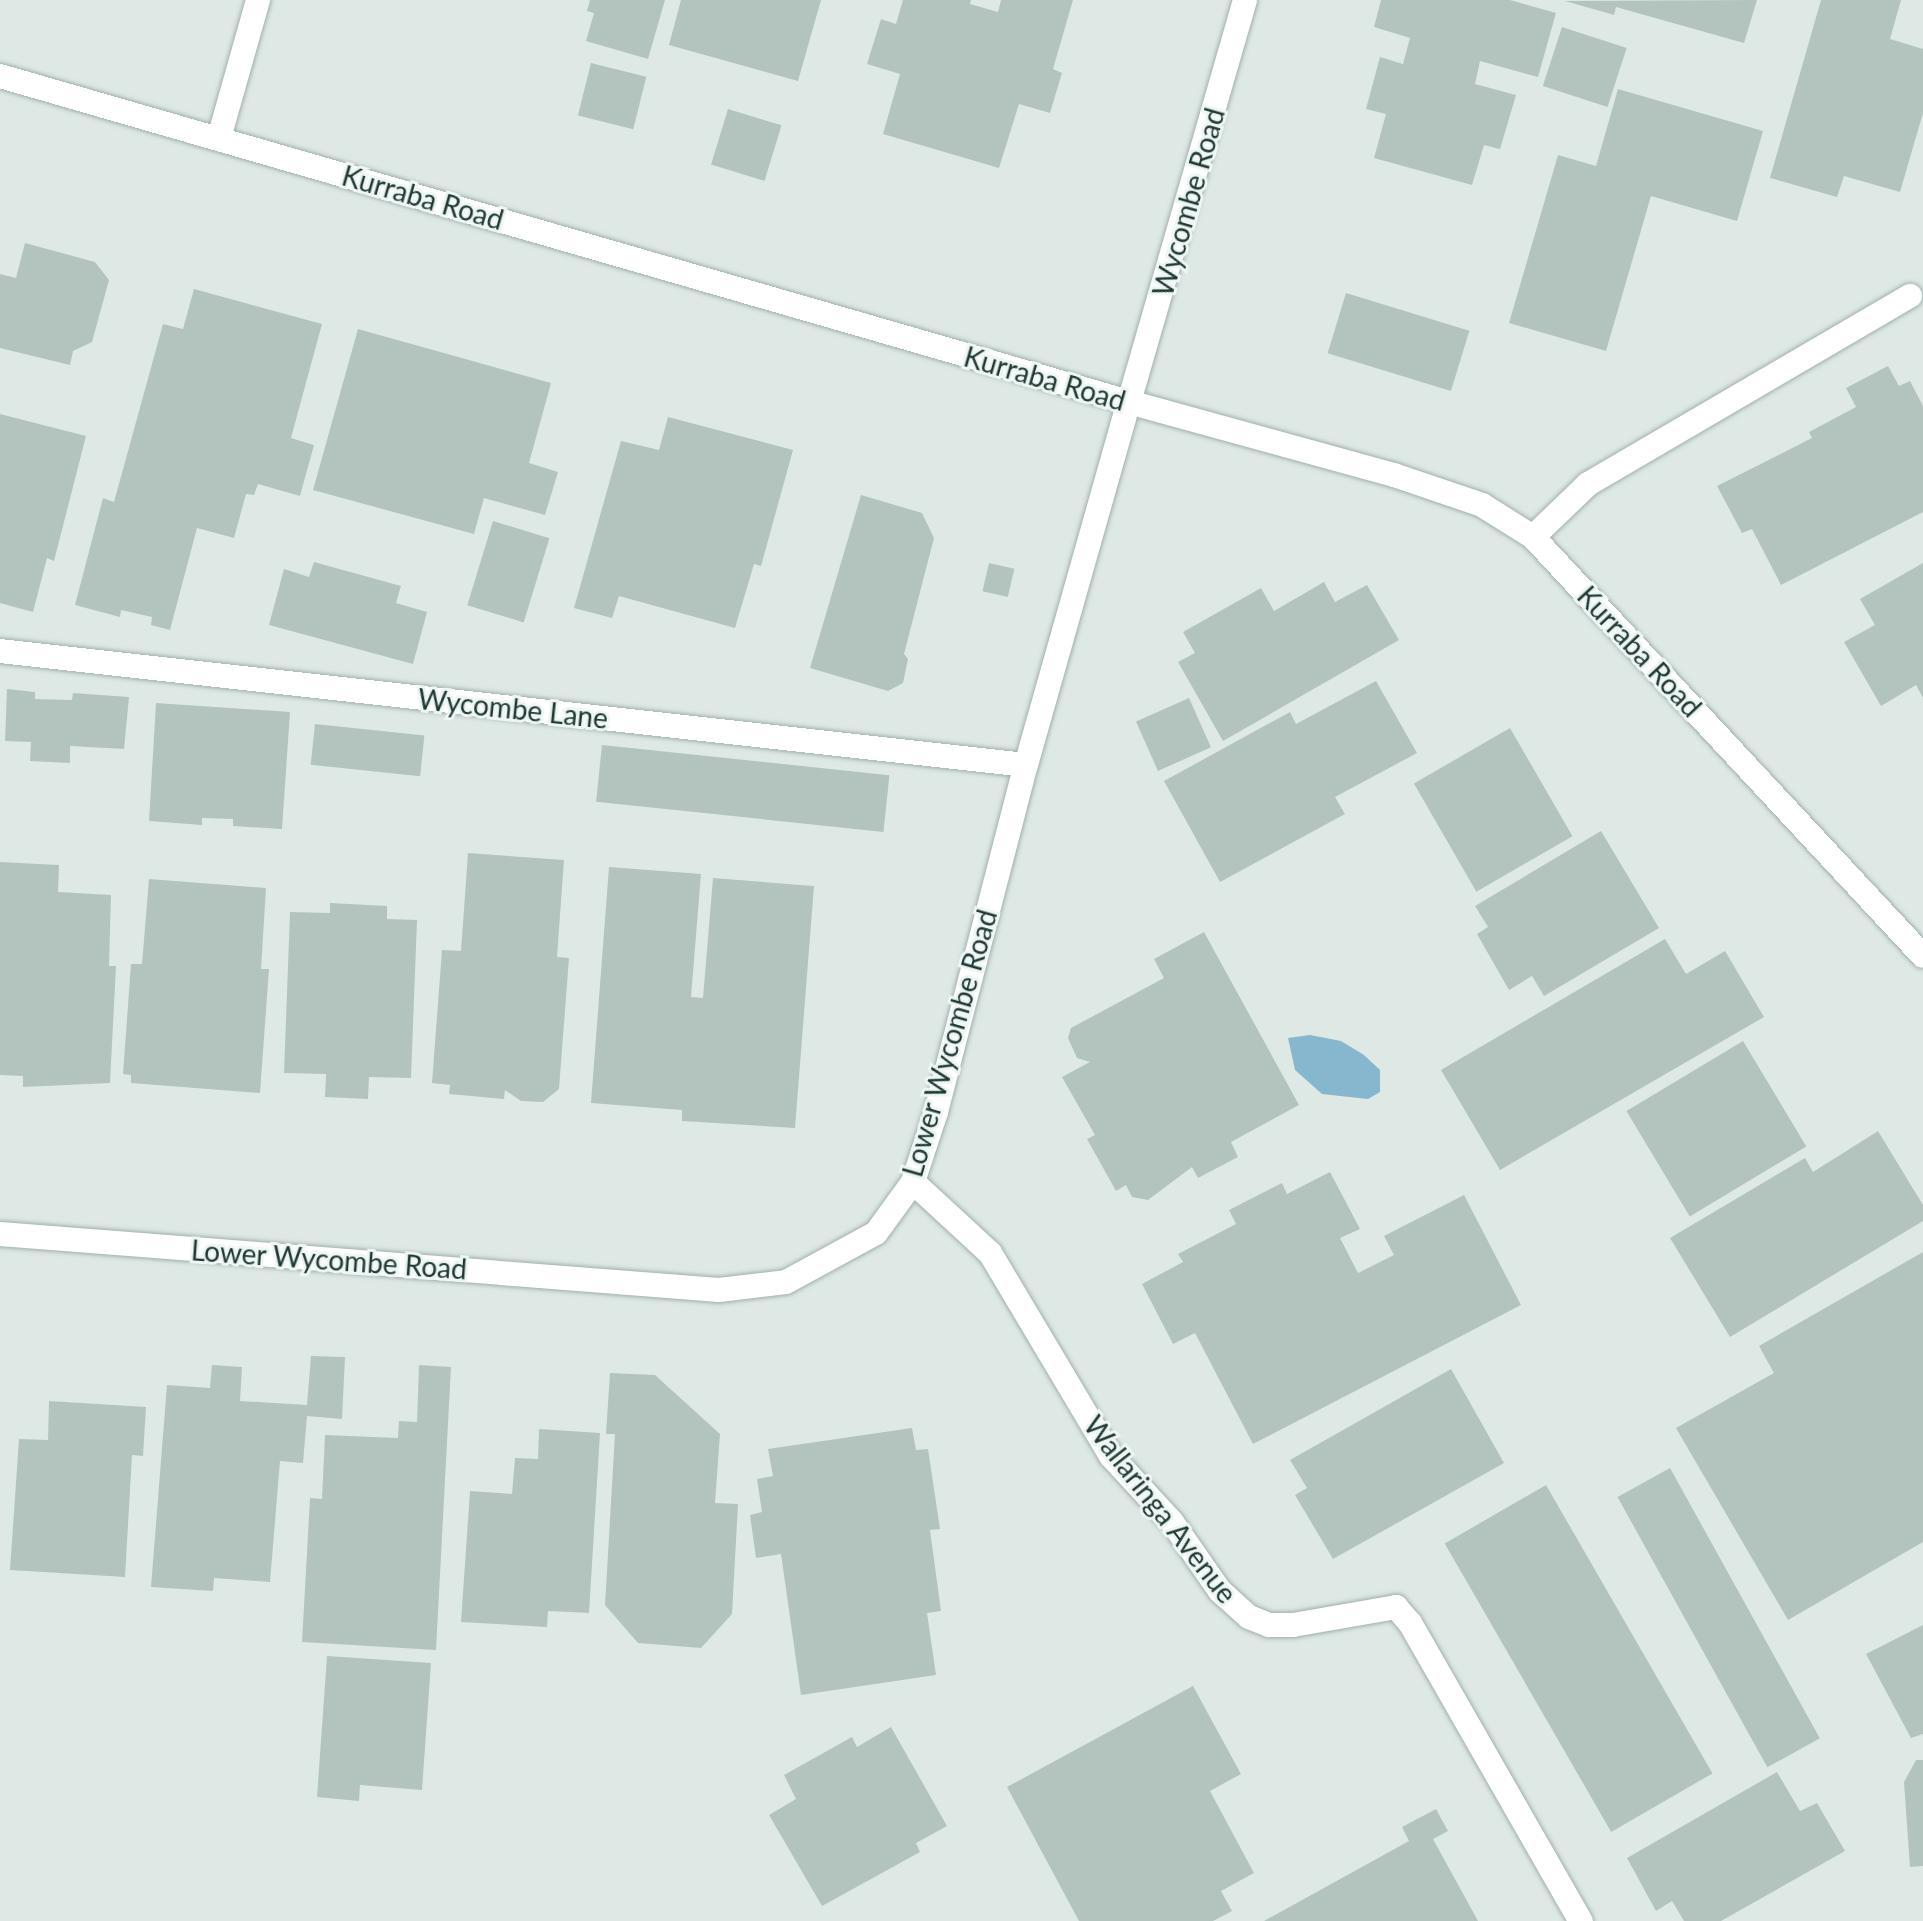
<!DOCTYPE html>
<style>
body{margin:0}
#map{position:relative;width:1923px;height:1921px;overflow:hidden;background:#dee9e6;font-family:Lato,sans-serif}
div>[style]{position:absolute}
[style*='--x']{left:calc(var(--x)*1px);top:calc(var(--y)*1px);width:calc(var(--w)*1px);rotate:calc(var(--a)*1deg)}
.water>*{inset:0;background:#86b7ce}
.building>*{inset:0;background:#b3c4bf;transform-origin:0 0}
.roads{filter:drop-shadow(0 0 2px #a1b0ad) drop-shadow(0 0 2px #a1b0ad)}
.service>*{height:24px;margin:-12px;padding:0 12px;transform-origin:12px;border-radius:12px;background:#fff}
.minor>*{height:24px;margin:-12px;padding:0 12px;transform-origin:12px;border-radius:12px;background:#fff}
.secondary>*{height:24px;margin:-12px;padding:0 12px;transform-origin:12px;border-radius:12px;background:#fff}
span{translate:-50% -50%;white-space:nowrap;text-align:center;line-height:1.15;-webkit-text-stroke:6px #eef6f3;paint-order:stroke}
.street-label{font-size:28px;color:#203835}
</style>
<div id="map">
<div class="water">
<div style="clip-path:polygon(1310px 1035px,1341px 1041px,1364px 1055px,1380px 1070px,1380px 1092px,1368px 1099px,1322px 1094px,1295px 1070px,1288px 1038px)"></div>
</div>
<div class="building">
<div style="clip-path:polygon(590px 0,665px 0,648px 59px,586px 41px,594px 13px,587px 11px)"></div>
<div style="clip-path:polygon(681px 0,821px 0,798px 81px,669px 45px)"></div>
<div style="clip-path:polygon(903px 0,971px 0,970px 4px,998px 12px,1001px 0,1073px 0,1053px 69px,1062px 73px,1050px 113px,1019px 104px,999px 168px,883px 134px,900px 74px,867px 64px,881px 19px,896px 24px)"></div>
<div style="clip-path:polygon(1381px 0,1510px 0,1556px 13px,1538px 77px,1480px 61px,1475px 84px,1516px 95px,1500px 149px,1484px 145px,1472px 185px,1374px 158px,1386px 114px,1366px 109px,1380px 57px,1403px 64px,1410px 38px,1374px 27px)"></div>
<div style="clip-path:polygon(1757px 0,1744px 43px,1616px 7px,1614px 15px,1565px 1px)"></div>
<div style="clip-path:polygon(1821px 0,1901px 0,1890px 39px,1923px 49px,1923px 113px,1900px 192px,1844px 176px,1837px 197px,1770px 178px)"></div>
<div style="left:1562px;top:27px;width:68px;height:62px;rotate:18deg"></div>
<div style="left:591px;top:63px;width:57px;height:54px;rotate:14deg"></div>
<div style="clip-path:polygon(1618px 89px,1763px 131px,1737px 221px,1651px 196px,1606px 351px,1509px 323px,1558px 155px,1596px 166px)"></div>
<div style="left:728px;top:109px;width:56px;height:58px;rotate:17deg"></div>
<div style="clip-path:polygon(25px 243px,95px 262px,109px 280px,92px 342px,73px 351px,70px 365px,0 348px,0 274px,16px 278px)"></div>
<div style="clip-path:polygon(194px 289px,322px 324px,291px 438px,314px 445px,300px 496px,258px 484px,254px 495px,246px 494px,234px 538px,197px 528px,170px 630px,151px 625px,152px 617px,121px 610px,120px 617px,75px 605px,103px 498px,114px 502px,163px 324px,183px 329px)"></div>
<div style="left:1346px;top:293px;width:129px;height:63px;rotate:17deg"></div>
<div style="clip-path:polygon(358px 329px,551px 383px,529px 463px,558px 472px,545px 515px,484px 498px,474px 534px,313px 490px)"></div>
<div style="clip-path:polygon(1888px 366px,1899px 386px,1910px 381px,1923px 406px,1923px 512px,1781px 585px,1752px 529px,1742px 533px,1717px 486px,1812px 438px,1809px 432px,1856px 407px,1846px 388px)"></div>
<div style="clip-path:polygon(0 414px,86px 436px,54px 561px,47px 558px,33px 612px,0 603px)"></div>
<div style="clip-path:polygon(668px 417px,793px 450px,761px 566px,754px 564px,735px 628px,619px 596px,612px 618px,574px 608px,621px 441px,659px 450px)"></div>
<div style="clip-path:polygon(861px 495px,922px 513px,934px 538px,904px 654px,908px 659px,903px 683px,888px 691px,810px 668px)"></div>
<div style="left:493px;top:521px;width:59px;height:88px;rotate:17deg"></div>
<div style="clip-path:polygon(314px 562px,401px 586px,396px 603px,427px 612px,413px 664px,269px 625px,284px 569px,309px 577px)"></div>
<div style="left:989px;top:563px;width:26px;height:29px;rotate:13deg"></div>
<div style="clip-path:polygon(1923px 563px,1923px 698px,1916px 685px,1881px 706px,1844px 642px,1875px 625px,1860px 599px)"></div>
<div style="clip-path:polygon(1324px 582px,1335px 602px,1367px 585px,1399px 640px,1223px 741px,1178px 662px,1195px 653px,1183px 632px,1261px 588px,1274px 611px)"></div>
<div style="clip-path:polygon(1376px 681px,1417px 753px,1335px 797px,1345px 814px,1220px 882px,1164px 781px,1290px 712px,1296px 724px)"></div>
<div style="clip-path:polygon(7px 689px,35px 692px,35px 699px,72px 700px,73px 693px,129px 697px,124px 749px,70px 746px,70px 763px,30px 761px,31px 742px,5px 741px)"></div>
<div style="left:1189px;top:698px;width:54px;height:58px;rotate:66deg"></div>
<div style="clip-path:polygon(156px 703px,290px 712px,282px 829px,233px 826px,233px 819px,202px 818px,202px 825px,149px 821px)"></div>
<div style="left:315px;top:724px;width:110px;height:41px;rotate:6deg"></div>
<div style="left:1510px;top:728px;width:125px;height:111px;rotate:60deg"></div>
<div style="left:602px;top:745px;width:289px;height:57px;rotate:6deg"></div>
<div style="clip-path:polygon(1601px 831px,1659px 928px,1544px 996px,1532px 976px,1509px 990px,1477px 934px,1488px 927px,1475px 906px)"></div>
<div style="clip-path:polygon(468px 853px,564px 860px,557px 957px,569px 958px,559px 1089px,543px 1102px,521px 1101px,505px 1090px,504px 1099px,449px 1094px,450px 1085px,432px 1083px,442px 950px,461px 951px)"></div>
<div style="clip-path:polygon(0 862px,59px 865px,58px 892px,111px 895px,109px 966px,116px 966px,110px 1083px,23px 1087px,23px 1076px,0 1075px)"></div>
<div style="clip-path:polygon(609px 867px,701px 874px,691px 997px,703px 998px,713px 878px,814px 886px,795px 1128px,682px 1121px,682px 1110px,591px 1103px)"></div>
<div style="clip-path:polygon(149px 879px,266px 888px,261px 969px,269px 969px,260px 1093px,131px 1083px,131px 1075px,123px 1074px,131px 964px,142px 964px)"></div>
<div style="clip-path:polygon(330px 903px,387px 906px,387px 919px,417px 920px,411px 1078px,369px 1077px,368px 1099px,325px 1097px,326px 1074px,284px 1073px,290px 912px,330px 913px)"></div>
<div style="clip-path:polygon(1204px 932px,1299px 1105px,1231px 1142px,1238px 1157px,1198px 1178px,1192px 1167px,1148px 1200px,1132px 1197px,1126px 1185px,1116px 1191px,1087px 1139px,1095px 1135px,1062px 1077px,1090px 1062px,1077px 1058px,1068px 1038px,1071px 1028px,1164px 978px,1154px 959px)"></div>
<div style="clip-path:polygon(1665px 939px,1686px 974px,1725px 951px,1764px 1017px,1500px 1170px,1441px 1070px)"></div>
<div style="left:1743px;top:1041px;width:123px;height:136px;rotate:59deg"></div>
<div style="clip-path:polygon(1878px 1131px,1923px 1205px,1923px 1221px,1730px 1337px,1670px 1238px,1805px 1158px,1813px 1172px)"></div>
<div style="clip-path:polygon(1330px 1172px,1360px 1229px,1340px 1238px,1358px 1273px,1394px 1255px,1384px 1236px,1464px 1195px,1521px 1305px,1253px 1444px,1195px 1333px,1173px 1344px,1142px 1284px,1183px 1262px,1178px 1254px,1236px 1224px,1229px 1210px,1282px 1183px,1287px 1194px)"></div>
<div style="clip-path:polygon(1923px 1252px,1923px 1542px,1788px 1620px,1676px 1428px,1774px 1373px,1759px 1346px)"></div>
<div style="clip-path:polygon(311px 1356px,345px 1357px,342px 1419px,307px 1416px,303px 1463px,280px 1461px,270px 1582px,214px 1578px,213px 1591px,151px 1587px,167px 1385px,210px 1388px,212px 1365px,242px 1367px,240px 1401px,307px 1405px)"></div>
<div style="clip-path:polygon(419px 1365px,451px 1367px,436px 1650px,302px 1642px,310px 1498px,322px 1499px,325px 1435px,398px 1438px,399px 1421px,417px 1422px)"></div>
<div style="clip-path:polygon(1451px 1369px,1504px 1463px,1333px 1559px,1295px 1495px,1307px 1488px,1290px 1460px)"></div>
<div style="clip-path:polygon(610px 1373px,655px 1375px,720px 1434px,715px 1503px,738px 1504px,732px 1614px,701px 1648px,638px 1643px,605px 1605px,615px 1434px,606px 1434px)"></div>
<div style="clip-path:polygon(49px 1401px,146px 1407px,143px 1456px,132px 1455px,125px 1577px,10px 1570px,19px 1439px,48px 1440px)"></div>
<div style="clip-path:polygon(912px 1428px,916px 1450px,928px 1449px,940px 1529px,930px 1530px,941px 1611px,927px 1613px,936px 1675px,801px 1695px,781px 1554px,756px 1558px,750px 1515px,762px 1512px,757px 1479px,773px 1476px,768px 1449px)"></div>
<div style="clip-path:polygon(539px 1429px,600px 1433px,589px 1613px,548px 1611px,547px 1627px,461px 1622px,470px 1491px,512px 1494px,515px 1458px,538px 1459px)"></div>
<div style="left:1670px;top:1468px;width:309px;height:60px;rotate:61deg"></div>
<div style="left:1546px;top:1485px;width:333px;height:117px;rotate:60deg"></div>
<div style="clip-path:polygon(1923px 1625px,1923px 1734px,1911px 1738px,1866px 1654px)"></div>
<div style="clip-path:polygon(327px 1656px,431px 1663px,422px 1790px,360px 1785px,359px 1801px,317px 1797px)"></div>
<div style="clip-path:polygon(1193px 1686px,1241px 1774px,1210px 1791px,1254px 1873px,1221px 1891px,1232px 1911px,1213px 1921px,1079px 1921px,1007px 1787px)"></div>
<div style="clip-path:polygon(891px 1727px,947px 1826px,916px 1843px,920px 1852px,822px 1906px,769px 1815px,796px 1799px,784px 1775px,852px 1737px,857px 1747px)"></div>
<div style="clip-path:polygon(1916px 1760px,1923px 1760px,1923px 1866px,1910px 1867px,1904px 1782px)"></div>
<div style="clip-path:polygon(1777px 1772px,1800px 1811px,1817px 1803px,1845px 1851px,1721px 1921px,1684px 1921px,1672px 1901px,1656px 1911px,1627px 1858px)"></div>
<div style="clip-path:polygon(1436px 1809px,1448px 1831px,1433px 1839px,1478px 1921px,1264px 1921px,1409px 1841px,1402px 1827px)"></div>
</div>
<div class="roads">
<div class="service">
<div style="--x:1533;--y:537;--w:76;--a:-43.9"></div>
<div style="--x:1588;--y:484;--w:373;--a:-30.3"></div>
<div style="--x:0;--y:651;--w:1032;--a:6.34"></div>
</div>
<div class="minor">
<div style="--x:219;--y:138;--w:143;--a:-74.2"></div>
<div style="--x:913;--y:1182;--w:105;--a:42.7"></div>
<div style="--x:990;--y:1253;--w:236;--a:59.2"></div>
<div style="--x:1111;--y:1456;--w:90;--a:47.3"></div>
<div style="--x:1172;--y:1522;--w:84;--a:55.2"></div>
<div style="--x:1220;--y:1591;--w:39;--a:42"></div>
<div style="--x:1249;--y:1617;--w:22;--a:22"></div>
<div style="--x:1269;--y:1625;--w:24;--a:0"></div>
<div style="--x:1293;--y:1625;--w:105;--a:-9.9"></div>
<div style="--x:1396;--y:1607;--w:21;--a:49"></div>
<div style="--x:1410;--y:1623;--w:344;--a:60.2"></div>
<div style="--x:0;--y:1234;--w:721;--a:4.45"></div>
<div style="--x:719;--y:1290;--w:67;--a:-6.8"></div>
<div style="--x:786;--y:1282;--w:102;--a:-28.6"></div>
<div style="--x:876;--y:1233;--w:63;--a:-54"></div>
<div style="--x:913;--y:1182;--w:74;--a:-71.8"></div>
<div style="--x:936;--y:1112;--w:358;--a:-75.5"></div>
<div style="--x:1026;--y:765;--w:377;--a:-74.2"></div>
<div style="--x:1129;--y:402;--w:275;--a:15.4"></div>
<div style="--x:1394;--y:475;--w:93;--a:18.8"></div>
<div style="--x:1482;--y:505;--w:60;--a:32.1"></div>
<div style="--x:1533;--y:537;--w:572;--a:47.05"></div>
</div>
<div class="secondary">
<div style="--x:0;--y:76;--w:1175;--a:16.11"></div>
<div style="--x:1129;--y:402;--w:418;--a:-73.9"></div>
</div>
</div>
<div class="street-label">
<span style="left:423px;top:197px;rotate:16deg">Kurraba Road</span>
<span style="left:1188px;top:202px;rotate:-74deg">Wycombe Road</span>
<span style="left:1045px;top:378px;rotate:16deg">Kurraba Road</span>
<span style="left:1640px;top:651px;rotate:47deg">Kurraba Road</span>
<span style="left:513px;top:708px;rotate:6deg">Wycombe Lane</span>
<span style="left:949px;top:1043px;rotate:-74deg">Lower Wycombe Road</span>
<span style="left:329px;top:1259px;rotate:4deg">Lower Wycombe Road</span>
<span style="left:1161px;top:1509px;rotate:52deg">Wallaringa Avenue</span>
</div>
</div>
